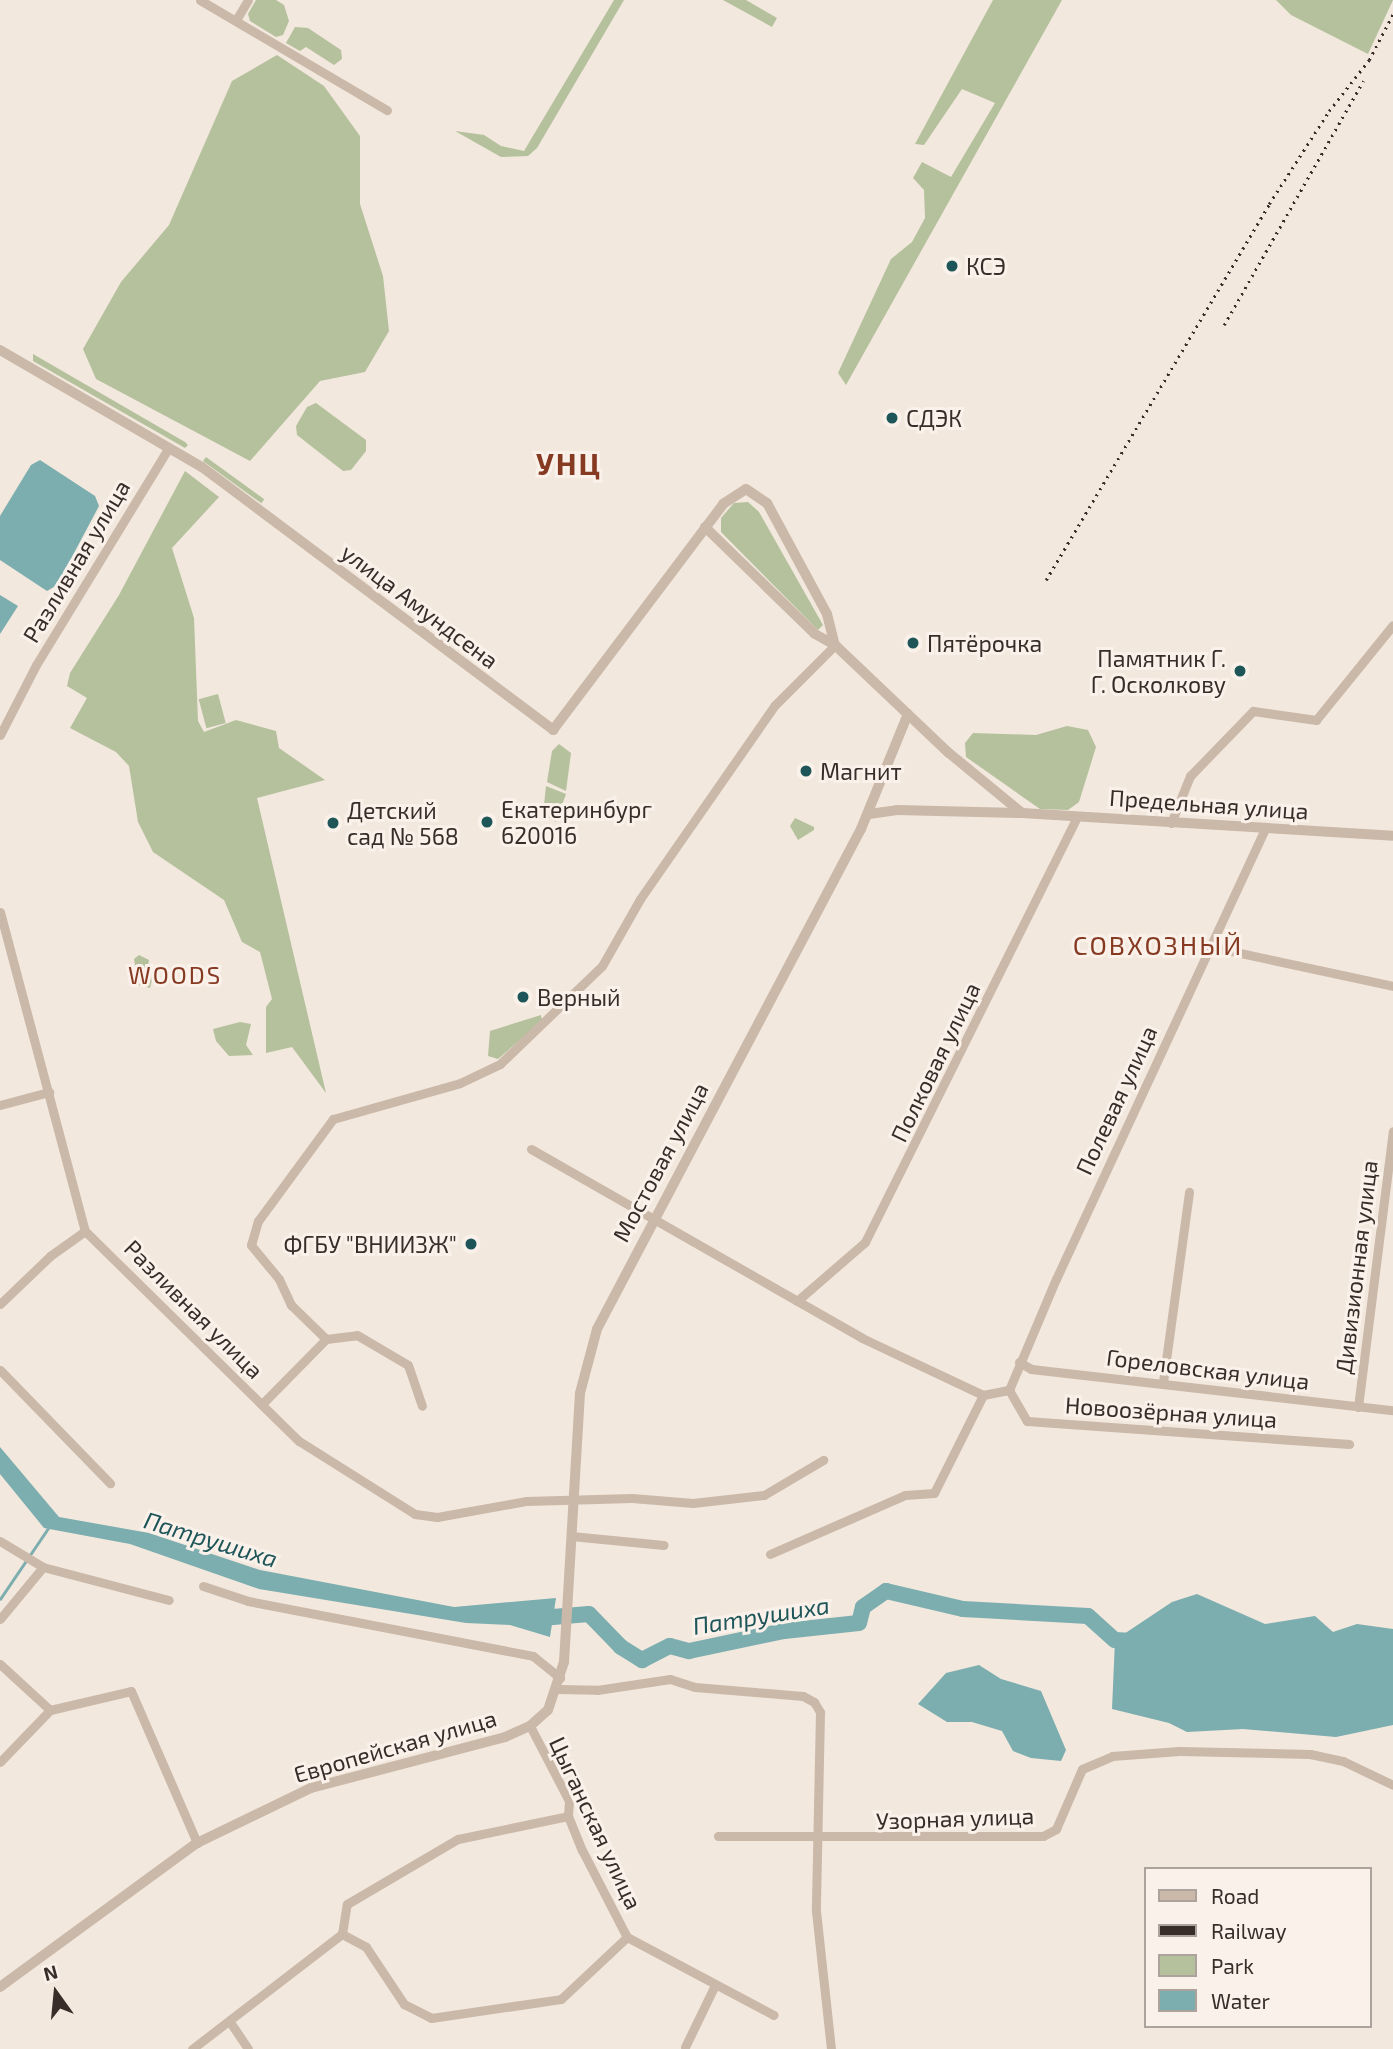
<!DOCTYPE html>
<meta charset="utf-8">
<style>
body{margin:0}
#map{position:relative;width:1393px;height:2049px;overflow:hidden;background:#f2e8dd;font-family:"Exo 2",sans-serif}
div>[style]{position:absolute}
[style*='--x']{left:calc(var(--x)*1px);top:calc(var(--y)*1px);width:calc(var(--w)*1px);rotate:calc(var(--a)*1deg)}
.green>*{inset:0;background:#b5c19d;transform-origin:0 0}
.water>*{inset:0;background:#7cadaf}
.stream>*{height:2.5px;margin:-1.25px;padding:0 1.25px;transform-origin:1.25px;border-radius:1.25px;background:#7cadaf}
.river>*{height:16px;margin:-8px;padding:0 8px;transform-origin:8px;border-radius:8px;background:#7cadaf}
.minor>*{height:9px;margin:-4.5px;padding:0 4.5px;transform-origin:4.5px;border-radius:4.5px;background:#cab8a9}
.tertiary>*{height:10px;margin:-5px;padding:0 5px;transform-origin:5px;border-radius:5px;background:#cab8a9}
.rail>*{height:2.5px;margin-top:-1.25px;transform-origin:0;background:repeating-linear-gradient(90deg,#382d29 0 2px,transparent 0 7px)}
.dots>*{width:19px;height:19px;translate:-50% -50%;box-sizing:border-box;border:4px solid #faf2ea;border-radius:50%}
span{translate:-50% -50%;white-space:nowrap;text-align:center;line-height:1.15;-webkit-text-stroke:6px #faf2ea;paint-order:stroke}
.poi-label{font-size:23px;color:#382d29}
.left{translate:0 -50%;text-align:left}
.right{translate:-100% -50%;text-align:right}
.street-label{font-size:23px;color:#382d29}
.neighbourhood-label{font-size:24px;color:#863a22;letter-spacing:2px}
.water-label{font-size:24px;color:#1e5559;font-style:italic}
.quarter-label{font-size:26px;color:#863a22;letter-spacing:2px}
.district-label{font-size:30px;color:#863a22;font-weight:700;letter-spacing:2px}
.legend{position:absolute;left:1144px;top:1867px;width:228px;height:161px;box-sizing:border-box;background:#faf2ea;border:2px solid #aca39d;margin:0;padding:9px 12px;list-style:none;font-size:21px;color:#382d29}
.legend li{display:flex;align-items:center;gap:14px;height:35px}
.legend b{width:35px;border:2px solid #aca39d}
.north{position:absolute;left:21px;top:1958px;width:70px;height:70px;-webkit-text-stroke:5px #faf2ea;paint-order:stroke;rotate:345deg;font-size:19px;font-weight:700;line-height:28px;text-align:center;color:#382d29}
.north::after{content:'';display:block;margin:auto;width:24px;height:32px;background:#382d29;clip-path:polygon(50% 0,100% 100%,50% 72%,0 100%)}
</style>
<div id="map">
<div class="green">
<div style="clip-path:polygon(256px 0,276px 0,284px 5px,289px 21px,283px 35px,276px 37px,250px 21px,248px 14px)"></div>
<div style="clip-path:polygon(614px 0,624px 0,537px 148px,528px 156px,501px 157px,455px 131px,484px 135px,501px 146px,524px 151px)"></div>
<div style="clip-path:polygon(723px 0,746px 0,777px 18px,772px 27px)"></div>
<div style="clip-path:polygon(993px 0,1062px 0,846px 385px,838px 373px,891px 259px,912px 242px,925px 218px,924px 190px,913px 178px,922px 162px,951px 177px,995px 103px,962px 89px,924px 145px,915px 144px)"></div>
<div style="clip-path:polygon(1276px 0,1393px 0,1368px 54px,1291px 15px)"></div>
<div style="clip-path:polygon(295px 27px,308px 28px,341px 50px,342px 59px,334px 65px,306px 47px,300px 51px,286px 43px)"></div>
<div style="clip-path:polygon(277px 55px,324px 86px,360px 136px,360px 204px,383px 276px,389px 331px,365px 372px,320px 381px,250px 461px,96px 379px,83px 349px,121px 282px,169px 225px,232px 81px)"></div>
<div style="clip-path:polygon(33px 354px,185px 442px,188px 445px,185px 448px,33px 361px)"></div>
<div style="clip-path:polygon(316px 403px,366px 440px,366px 451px,351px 470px,343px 471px,297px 435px,296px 426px,307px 407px)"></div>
<div style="left:206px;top:457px;width:72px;height:5px;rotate:36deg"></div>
<div style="clip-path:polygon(185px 471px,219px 497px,172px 548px,194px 618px,198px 721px,204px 732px,236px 720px,276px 731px,279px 748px,325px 780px,257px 798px,326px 1093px,292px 1047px,266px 1053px,266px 1007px,272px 999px,260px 952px,242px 942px,224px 900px,153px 852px,138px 822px,129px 766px,116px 752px,70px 728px,87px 698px,67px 686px,70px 673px,119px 595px)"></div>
<div style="clip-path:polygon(748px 502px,759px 512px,823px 625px,818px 630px,721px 532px,721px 518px,734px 503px)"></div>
<div style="left:218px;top:694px;width:30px;height:20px;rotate:75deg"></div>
<div style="clip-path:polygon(1067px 726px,1088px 730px,1096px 747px,1079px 802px,1068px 810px,1040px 809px,966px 757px,965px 743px,973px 733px,1036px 735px)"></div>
<div style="clip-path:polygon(559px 744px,571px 753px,566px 791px,547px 782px,552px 751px)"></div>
<div style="clip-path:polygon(546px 786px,566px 794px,556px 822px,543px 814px)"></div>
<div style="clip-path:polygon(795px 818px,814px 827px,814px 830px,798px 840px,790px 826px)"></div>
<div style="clip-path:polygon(139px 955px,149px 960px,147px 972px,154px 972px,150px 988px,138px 985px,134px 959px)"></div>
<div style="clip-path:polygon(541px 1015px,542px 1021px,498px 1059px,488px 1056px,490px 1031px)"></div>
<div style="clip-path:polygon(240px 1022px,251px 1024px,246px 1045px,253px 1055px,229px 1056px,216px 1041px,213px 1029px)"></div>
</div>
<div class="water">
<div style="clip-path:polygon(40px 460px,95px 496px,99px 506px,57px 585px,47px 591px,0 560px,0 516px,31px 465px)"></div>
<div style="clip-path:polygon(0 595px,18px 606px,0 634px)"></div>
<div style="clip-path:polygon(0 1447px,59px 1517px,149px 1533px,260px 1570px,454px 1607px,556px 1598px,550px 1637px,510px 1625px,466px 1623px,259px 1589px,130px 1544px,44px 1528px,0 1474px)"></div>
<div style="clip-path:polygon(1197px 1594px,1265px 1624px,1315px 1616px,1333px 1632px,1357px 1624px,1393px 1629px,1393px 1725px,1336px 1737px,1243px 1729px,1187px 1732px,1169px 1723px,1112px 1709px,1115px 1640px,1172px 1602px)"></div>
<div style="clip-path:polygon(979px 1665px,1001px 1679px,1041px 1691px,1066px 1750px,1061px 1761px,1031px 1758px,1013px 1751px,1002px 1731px,972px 1722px,947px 1722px,918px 1704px,946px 1673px)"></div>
</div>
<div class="stream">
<div style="--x:0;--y:1599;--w:87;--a:-55.8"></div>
</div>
<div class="river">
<div style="--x:529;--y:1619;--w:60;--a:-4.8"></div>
<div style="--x:589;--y:1614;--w:46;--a:45.9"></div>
<div style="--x:621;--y:1647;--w:25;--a:32"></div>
<div style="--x:642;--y:1660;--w:31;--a:-27"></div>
<div style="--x:670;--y:1646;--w:20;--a:15"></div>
<div style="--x:689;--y:1651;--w:97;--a:-11.9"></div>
<div style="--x:784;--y:1631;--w:75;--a:-6.1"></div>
<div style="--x:859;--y:1623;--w:16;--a:-76"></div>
<div style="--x:863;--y:1607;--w:28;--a:-35"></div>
<div style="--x:886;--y:1591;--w:79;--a:13.2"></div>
<div style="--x:963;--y:1609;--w:125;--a:3.2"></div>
<div style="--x:1088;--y:1616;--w:36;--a:42"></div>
<div style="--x:1115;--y:1640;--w:22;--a:3"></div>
</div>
<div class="minor">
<div style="--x:200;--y:0;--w:217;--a:30.5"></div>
<div style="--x:236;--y:20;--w:23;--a:-59"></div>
<div style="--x:0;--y:735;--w:79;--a:-62.8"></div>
<div style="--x:36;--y:665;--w:255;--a:-58.6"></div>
<div style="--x:1171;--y:823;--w:51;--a:-68"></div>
<div style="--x:1190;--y:776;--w:91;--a:-45.9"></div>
<div style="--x:1253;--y:711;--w:64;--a:8.1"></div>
<div style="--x:1316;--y:720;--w:122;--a:-51"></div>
<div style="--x:0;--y:912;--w:330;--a:75.1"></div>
<div style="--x:85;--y:1231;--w:300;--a:44.5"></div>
<div style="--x:299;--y:1441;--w:137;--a:32.2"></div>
<div style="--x:415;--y:1514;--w:22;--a:8"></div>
<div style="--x:437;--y:1517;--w:90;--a:-10.2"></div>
<div style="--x:526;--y:1501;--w:106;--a:-1.6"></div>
<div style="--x:632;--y:1498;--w:61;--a:4.7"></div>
<div style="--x:693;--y:1503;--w:71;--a:-6.4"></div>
<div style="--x:764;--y:1495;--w:69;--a:-30.7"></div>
<div style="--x:1208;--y:946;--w:189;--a:12.2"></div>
<div style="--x:0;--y:1105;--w:51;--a:-14.9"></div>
<div style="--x:531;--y:1149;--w:381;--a:29.7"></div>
<div style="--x:862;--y:1338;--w:134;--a:25.2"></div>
<div style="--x:983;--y:1395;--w:26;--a:-11"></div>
<div style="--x:797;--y:1301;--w:90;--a:-40.9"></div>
<div style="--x:865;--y:1242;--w:475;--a:-63.5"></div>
<div style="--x:0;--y:1304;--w:69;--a:-43.8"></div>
<div style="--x:50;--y:1256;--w:43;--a:-35.5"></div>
<div style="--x:326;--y:1339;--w:49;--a:-135.8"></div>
<div style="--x:291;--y:1305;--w:29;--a:-115"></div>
<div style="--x:279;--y:1279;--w:44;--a:-129.5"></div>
<div style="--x:251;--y:1245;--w:25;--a:-74"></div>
<div style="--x:258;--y:1221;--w:127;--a:-53.7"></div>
<div style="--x:333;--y:1119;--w:132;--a:-15.8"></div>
<div style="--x:460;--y:1083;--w:44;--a:-25.4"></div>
<div style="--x:500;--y:1064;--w:141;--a:-43.9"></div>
<div style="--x:602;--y:966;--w:77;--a:-60.4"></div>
<div style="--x:640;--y:899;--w:236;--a:-55.2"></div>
<div style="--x:775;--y:705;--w:85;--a:-45"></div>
<div style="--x:1019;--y:1362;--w:14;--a:30"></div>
<div style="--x:1031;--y:1369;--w:364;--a:6.5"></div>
<div style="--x:0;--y:1370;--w:158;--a:45.8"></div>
<div style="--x:1163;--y:1382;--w:192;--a:-82.2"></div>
<div style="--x:1009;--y:1390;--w:121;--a:-67.1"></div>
<div style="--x:1056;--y:1279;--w:496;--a:-65.1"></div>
<div style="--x:1009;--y:1390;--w:36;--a:60"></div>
<div style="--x:1027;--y:1421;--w:323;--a:4.1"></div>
<div style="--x:262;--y:1404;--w:91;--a:-45.4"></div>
<div style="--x:326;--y:1339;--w:31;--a:-7"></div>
<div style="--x:357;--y:1335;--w:59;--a:30.5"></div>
<div style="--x:408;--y:1365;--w:43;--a:71.1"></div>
<div style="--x:1358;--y:1407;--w:278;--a:-82.8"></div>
<div style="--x:571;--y:1536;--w:93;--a:5.5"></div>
<div style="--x:0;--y:1541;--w:50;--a:31.2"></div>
<div style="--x:43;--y:1567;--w:130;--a:14.7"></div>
<div style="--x:770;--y:1554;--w:147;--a:-23.6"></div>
<div style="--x:905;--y:1495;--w:29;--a:-4"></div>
<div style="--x:934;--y:1493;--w:110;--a:-63.4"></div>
<div style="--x:203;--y:1586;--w:47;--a:18.4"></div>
<div style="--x:248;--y:1601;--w:290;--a:10.9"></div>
<div style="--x:533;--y:1656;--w:35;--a:39"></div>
<div style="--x:0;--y:1619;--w:67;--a:-50.4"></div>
<div style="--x:0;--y:1664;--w:68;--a:42.6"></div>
<div style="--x:50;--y:1710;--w:83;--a:-13.2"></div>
<div style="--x:131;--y:1691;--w:166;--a:66.5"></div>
<div style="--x:558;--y:1689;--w:39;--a:1"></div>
<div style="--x:597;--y:1690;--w:74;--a:-8.6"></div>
<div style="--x:670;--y:1679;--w:26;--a:18"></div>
<div style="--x:695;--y:1687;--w:108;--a:4.8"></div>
<div style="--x:803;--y:1696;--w:13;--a:29"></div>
<div style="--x:814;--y:1702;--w:12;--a:59"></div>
<div style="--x:820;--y:1712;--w:199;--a:91.2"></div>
<div style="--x:816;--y:1911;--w:139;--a:83.8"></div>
<div style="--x:530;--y:1726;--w:85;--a:62.5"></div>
<div style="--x:569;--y:1801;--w:15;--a:94"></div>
<div style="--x:568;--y:1816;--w:37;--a:68"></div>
<div style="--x:582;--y:1850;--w:98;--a:62.7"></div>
<div style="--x:627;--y:1937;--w:166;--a:28"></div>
<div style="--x:0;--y:1762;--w:72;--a:-46.1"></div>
<div style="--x:718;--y:1836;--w:325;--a:0"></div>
<div style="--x:1043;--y:1836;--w:15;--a:-28"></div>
<div style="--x:1056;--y:1829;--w:65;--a:-66.6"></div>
<div style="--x:1082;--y:1769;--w:33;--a:-23"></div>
<div style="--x:1112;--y:1756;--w:67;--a:-4.3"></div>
<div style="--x:1179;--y:1751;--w:131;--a:1.3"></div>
<div style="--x:1310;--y:1754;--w:34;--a:12"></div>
<div style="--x:1343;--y:1761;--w:55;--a:25.6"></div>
<div style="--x:342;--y:1934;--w:30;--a:-81"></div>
<div style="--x:347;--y:1904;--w:129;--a:-30.4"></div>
<div style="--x:458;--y:1839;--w:112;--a:-11.8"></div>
<div style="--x:230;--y:2022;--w:32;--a:56"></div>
<div style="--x:685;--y:2047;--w:69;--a:-64.2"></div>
<div style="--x:192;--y:2049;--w:189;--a:-37.5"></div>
<div style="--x:342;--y:1934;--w:27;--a:28"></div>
<div style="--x:366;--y:1947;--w:69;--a:56.3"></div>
<div style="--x:404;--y:2004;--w:30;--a:27"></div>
<div style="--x:431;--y:2018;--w:131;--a:-8.3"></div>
<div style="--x:561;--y:1999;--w:91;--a:-43.2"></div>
</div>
<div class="tertiary">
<div style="--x:0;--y:350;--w:233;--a:30.1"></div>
<div style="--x:202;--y:467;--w:439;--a:36.8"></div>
<div style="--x:553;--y:730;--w:283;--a:-53"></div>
<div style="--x:723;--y:504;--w:27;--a:-33"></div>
<div style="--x:746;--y:489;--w:25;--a:34"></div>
<div style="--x:767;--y:503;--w:126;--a:61.6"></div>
<div style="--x:827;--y:614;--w:32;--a:76"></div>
<div style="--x:705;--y:527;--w:153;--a:44.2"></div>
<div style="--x:815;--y:634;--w:23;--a:29"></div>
<div style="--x:835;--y:645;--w:157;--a:43.5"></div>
<div style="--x:949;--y:753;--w:94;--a:39.4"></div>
<div style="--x:869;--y:814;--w:28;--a:-8"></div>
<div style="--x:897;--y:810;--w:125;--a:1.4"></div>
<div style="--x:1022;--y:813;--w:372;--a:3.5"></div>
<div style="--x:0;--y:1987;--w:244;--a:-36.2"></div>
<div style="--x:197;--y:1843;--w:127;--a:-25.8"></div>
<div style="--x:311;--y:1788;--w:201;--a:-14.7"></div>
<div style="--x:505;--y:1737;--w:27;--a:-24"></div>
<div style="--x:530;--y:1726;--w:24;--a:-42"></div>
<div style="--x:548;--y:1710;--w:51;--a:-71.6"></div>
<div style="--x:564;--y:1662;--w:269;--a:-86.6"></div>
<div style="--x:580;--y:1393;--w:66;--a:-75.1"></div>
<div style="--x:597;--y:1329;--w:565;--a:-62.17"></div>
<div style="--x:861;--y:829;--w:124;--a:-67.8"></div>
</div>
<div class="rail">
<div style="--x:1224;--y:325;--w:281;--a:-60.3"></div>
<div style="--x:1046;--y:580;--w:437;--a:-59.3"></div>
<div style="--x:1269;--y:204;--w:111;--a:-57.2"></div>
<div style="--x:1329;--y:111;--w:65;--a:-51.9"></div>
<div style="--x:1369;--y:60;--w:52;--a:-62.4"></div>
</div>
<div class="dots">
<div style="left:952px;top:266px;background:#1e5559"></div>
<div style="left:892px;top:418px;background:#1e5559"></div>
<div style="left:913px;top:643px;background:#1e5559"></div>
<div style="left:1240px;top:671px;background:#1e5559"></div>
<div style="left:806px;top:771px;background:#1e5559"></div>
<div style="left:487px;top:822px;background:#1e5559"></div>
<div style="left:333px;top:823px;background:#1e5559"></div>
<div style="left:523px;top:997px;background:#1e5559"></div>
<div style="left:471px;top:1244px;background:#1e5559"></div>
</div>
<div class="poi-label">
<span class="left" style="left:966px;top:266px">КСЭ</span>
<span class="left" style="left:906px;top:418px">СДЭК</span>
<span class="left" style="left:927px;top:643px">Пятёрочка</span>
<span class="right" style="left:1226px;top:671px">Памятник Г.<br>Г. Осколкову</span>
<span class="left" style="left:820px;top:771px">Магнит</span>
<span class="left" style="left:501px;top:822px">Екатеринбург<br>620016</span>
<span class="left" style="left:347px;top:823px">Детский<br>сад № 568</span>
<span class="left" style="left:537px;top:997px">Верный</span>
<span class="right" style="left:457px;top:1244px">ФГБУ "ВНИИЗЖ"</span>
</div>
<div class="street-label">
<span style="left:76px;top:561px;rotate:-59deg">Разливная улица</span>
<span style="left:420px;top:606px;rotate:37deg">улица Амундсена</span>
<span style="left:1209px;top:804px;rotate:4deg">Предельная улица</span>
<span style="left:935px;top:1062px;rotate:-64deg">Полковая улица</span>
<span style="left:1116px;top:1100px;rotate:-65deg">Полевая улица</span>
<span style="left:660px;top:1162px;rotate:-62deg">Мостовая улица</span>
<span style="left:1356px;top:1267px;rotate:-83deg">Дивизионная улица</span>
<span style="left:194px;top:1309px;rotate:45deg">Разливная улица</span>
<span style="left:1208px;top:1369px;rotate:7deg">Гореловская улица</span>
<span style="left:1171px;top:1412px;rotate:4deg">Новоозёрная улица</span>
<span style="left:395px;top:1746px;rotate:-16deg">Европейская улица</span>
<span style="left:955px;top:1818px;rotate:-2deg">Узорная улица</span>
<span style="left:596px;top:1823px;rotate:65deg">Цыганская улица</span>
</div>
<div class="neighbourhood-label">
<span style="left:175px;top:975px">WOODS</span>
</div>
<div class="water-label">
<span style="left:211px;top:1539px;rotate:17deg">Патрушиха</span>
<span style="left:761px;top:1615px;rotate:-9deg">Патрушиха</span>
</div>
<div class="quarter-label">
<span style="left:1158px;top:945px">СОВХОЗНЫЙ</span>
</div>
<div class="district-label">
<span style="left:569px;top:463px">УНЦ</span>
</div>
<ul class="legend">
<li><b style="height:9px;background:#cab8a9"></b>Road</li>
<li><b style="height:9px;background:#382d29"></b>Railway</li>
<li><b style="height:19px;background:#b5c19d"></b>Park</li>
<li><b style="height:19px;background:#7cadaf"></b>Water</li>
</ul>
<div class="north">N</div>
</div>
